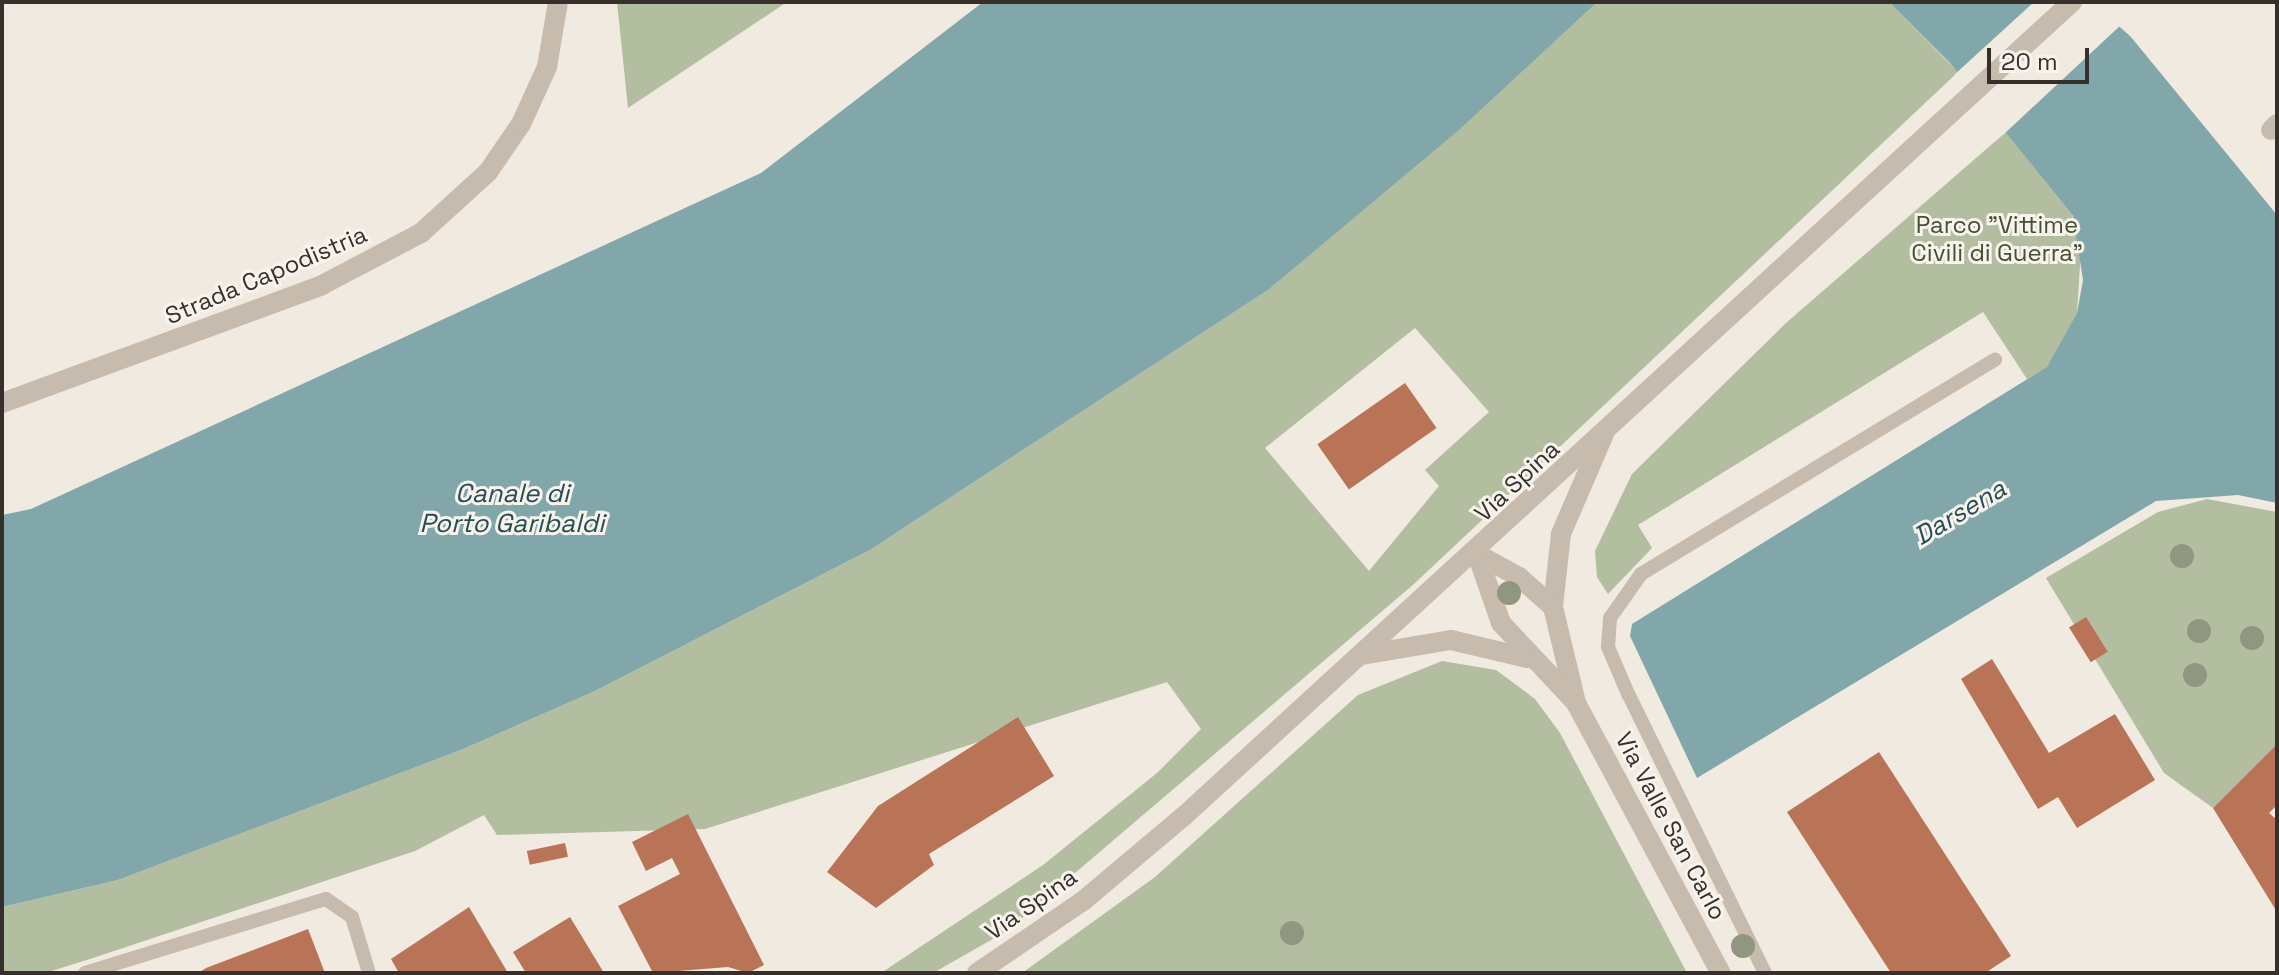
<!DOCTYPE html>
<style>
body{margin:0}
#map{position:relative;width:2279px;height:975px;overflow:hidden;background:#f0eae0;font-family:"Space Grotesk",sans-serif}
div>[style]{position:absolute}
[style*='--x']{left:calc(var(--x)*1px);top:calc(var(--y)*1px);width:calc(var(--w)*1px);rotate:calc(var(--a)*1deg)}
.green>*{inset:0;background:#b3bea1}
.water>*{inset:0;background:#82a7aa}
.pier>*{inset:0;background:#f0eae0}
.building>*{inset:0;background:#b97356;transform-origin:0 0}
.service>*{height:14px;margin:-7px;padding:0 7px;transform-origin:7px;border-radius:7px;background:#c7bbad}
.minor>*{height:20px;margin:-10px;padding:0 10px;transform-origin:10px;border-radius:10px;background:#c7bbad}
.tertiary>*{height:20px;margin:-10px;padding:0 10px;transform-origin:10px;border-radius:10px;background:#c7bbad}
.trees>*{width:24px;height:24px;margin:-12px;border-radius:50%;background:#919680}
span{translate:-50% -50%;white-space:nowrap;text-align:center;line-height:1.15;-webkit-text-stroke:6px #f8f3ec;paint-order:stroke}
.park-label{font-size:24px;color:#445231}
.street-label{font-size:24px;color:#372f2b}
.water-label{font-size:26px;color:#254e54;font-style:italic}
.frame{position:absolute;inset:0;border:4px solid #372f2b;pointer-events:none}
.scale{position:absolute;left:1987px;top:48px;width:102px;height:36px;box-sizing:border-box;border:4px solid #372f2b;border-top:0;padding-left:10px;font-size:24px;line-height:28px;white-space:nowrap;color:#372f2b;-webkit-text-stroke:6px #f8f3ec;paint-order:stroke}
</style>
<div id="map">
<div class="green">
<div style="clip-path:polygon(617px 2px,787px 2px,628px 108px)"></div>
<div style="clip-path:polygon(evenodd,1595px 2px,1889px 2px,1958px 72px,1414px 584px,1007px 931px,933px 973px,881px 973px,1043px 865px,1157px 773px,1201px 729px,1167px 682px,705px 829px,497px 835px,484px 815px,415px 851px,93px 958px,45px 973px,2px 973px,2px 907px,118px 880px,461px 750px,595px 691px,870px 550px,1268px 290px,1595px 2px,1415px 328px,1489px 412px,1425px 470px,1439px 486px,1369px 571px,1265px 448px,1415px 328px)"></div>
<div style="clip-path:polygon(2006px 132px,2072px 215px,2081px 249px,2077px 313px,2047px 368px,2027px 379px,1983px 312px,1638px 525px,1652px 548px,1608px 594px,1597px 577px,1595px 551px,1632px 474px,1786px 323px)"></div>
<div style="clip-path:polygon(2207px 499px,2277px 512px,2277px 744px,2213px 808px,2164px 773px,2046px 578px,2158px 512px)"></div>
<div style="clip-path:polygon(1442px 661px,1496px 670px,1535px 699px,1560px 733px,1687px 973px,1022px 973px,1155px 877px,1358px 695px)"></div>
</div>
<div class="water">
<div style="clip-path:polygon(983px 2px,1597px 2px,1460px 129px,1268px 290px,870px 550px,595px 691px,461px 750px,118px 880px,2px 907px,2px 515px,31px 509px,761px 173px)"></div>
<div style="clip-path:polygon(1889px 2px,2092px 2px,2131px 37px,2277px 215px,2277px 503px,2238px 495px,2156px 501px,1697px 778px,1630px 636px,1632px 624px,2047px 367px,2077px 313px,2083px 280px,2073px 216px,1950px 63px)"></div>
</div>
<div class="pier">
<div style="clip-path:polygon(2034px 2px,2098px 2px,2122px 24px,2003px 135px,1954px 75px)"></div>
</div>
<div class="building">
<div style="left:1405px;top:383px;width:55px;height:107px;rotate:55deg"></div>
<div style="left:2086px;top:617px;width:41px;height:20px;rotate:58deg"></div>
<div style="clip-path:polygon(1992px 659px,2049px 753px,2115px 714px,2155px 780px,2077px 828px,2058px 797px,2038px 809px,1961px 679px)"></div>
<div style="clip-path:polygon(1018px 717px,1054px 776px,929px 854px,934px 865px,876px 908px,827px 872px,878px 806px)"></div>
<div style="clip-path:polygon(2277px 744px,2277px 805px,2269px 813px,2277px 820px,2277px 912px,2213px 808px)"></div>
<div style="clip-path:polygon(1879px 752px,2011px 956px,1985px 973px,1891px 973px,1787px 812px)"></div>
<div style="clip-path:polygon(688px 814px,764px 965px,748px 973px,728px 967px,653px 973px,618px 906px,680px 874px,672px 858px,646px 871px,632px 842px)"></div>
<div style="left:565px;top:843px;width:14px;height:39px;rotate:78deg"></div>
<div style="clip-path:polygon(469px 907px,508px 973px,399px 973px,391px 959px)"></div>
<div style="clip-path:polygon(570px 917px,604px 973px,526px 973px,513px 952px)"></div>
<div style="clip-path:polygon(308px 929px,325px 973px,198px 973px,206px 968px)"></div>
</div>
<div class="service">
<div style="--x:85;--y:973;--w:252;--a:-17.1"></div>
<div style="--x:326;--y:899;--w:32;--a:35"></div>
<div style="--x:352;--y:917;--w:59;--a:73.1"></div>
<div style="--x:1765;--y:973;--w:309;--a:-116.1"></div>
<div style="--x:1629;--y:696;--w:53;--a:-113.2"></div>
<div style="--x:1608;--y:647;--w:29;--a:-86"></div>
<div style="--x:1610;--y:618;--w:54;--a:-54.8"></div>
<div style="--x:1641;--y:574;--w:414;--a:-31.2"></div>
</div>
<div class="minor">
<div style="--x:2271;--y:130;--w:8;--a:-45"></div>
<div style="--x:2;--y:403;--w:341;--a:-20.2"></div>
<div style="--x:322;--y:285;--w:112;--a:-27.7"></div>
<div style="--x:421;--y:233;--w:91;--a:-42.3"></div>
<div style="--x:488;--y:172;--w:58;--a:-55.5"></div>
<div style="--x:521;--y:124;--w:63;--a:-65.5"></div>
<div style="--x:547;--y:67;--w:66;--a:-80.4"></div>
<div style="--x:1604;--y:434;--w:109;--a:113.3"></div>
<div style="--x:1561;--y:534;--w:73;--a:96.3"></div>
<div style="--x:1553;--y:607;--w:99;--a:76.5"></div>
<div style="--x:1576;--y:703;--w:306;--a:61.8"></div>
<div style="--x:1477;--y:554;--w:73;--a:70.8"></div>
<div style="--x:1501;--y:623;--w:110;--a:46.8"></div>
<div style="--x:1477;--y:554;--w:48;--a:28.7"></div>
<div style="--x:1519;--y:577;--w:45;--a:41.4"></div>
<div style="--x:1362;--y:655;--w:90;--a:-9.6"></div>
<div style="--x:1451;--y:640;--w:78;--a:13.3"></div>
</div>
<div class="tertiary">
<div style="--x:977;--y:973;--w:128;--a:-34.2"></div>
<div style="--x:1083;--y:901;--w:132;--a:-40.1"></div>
<div style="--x:1184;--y:816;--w:1205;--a:-42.51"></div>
</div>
<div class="trees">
<div style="left:2182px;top:556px"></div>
<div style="left:1509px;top:593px"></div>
<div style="left:2199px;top:631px"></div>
<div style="left:2252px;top:638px"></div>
<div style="left:2195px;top:675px"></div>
<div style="left:1292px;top:933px"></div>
<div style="left:1743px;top:946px"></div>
</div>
<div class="park-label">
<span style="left:1997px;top:239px">Parco "Vittime<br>Civili di Guerra"</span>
</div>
<div class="street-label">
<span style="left:266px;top:275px;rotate:-23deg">Strada Capodistria</span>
<span style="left:1517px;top:481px;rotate:-43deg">Via Spina</span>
<span style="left:1671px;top:826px;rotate:62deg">Via Valle San Carlo</span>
<span style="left:1031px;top:904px;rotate:-35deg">Via Spina</span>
</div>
<div class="water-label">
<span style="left:512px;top:509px">Canale di<br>Porto Garibaldi</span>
<span style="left:1960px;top:513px;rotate:-31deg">Darsena</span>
</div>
<div class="frame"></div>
<div class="scale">20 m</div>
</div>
